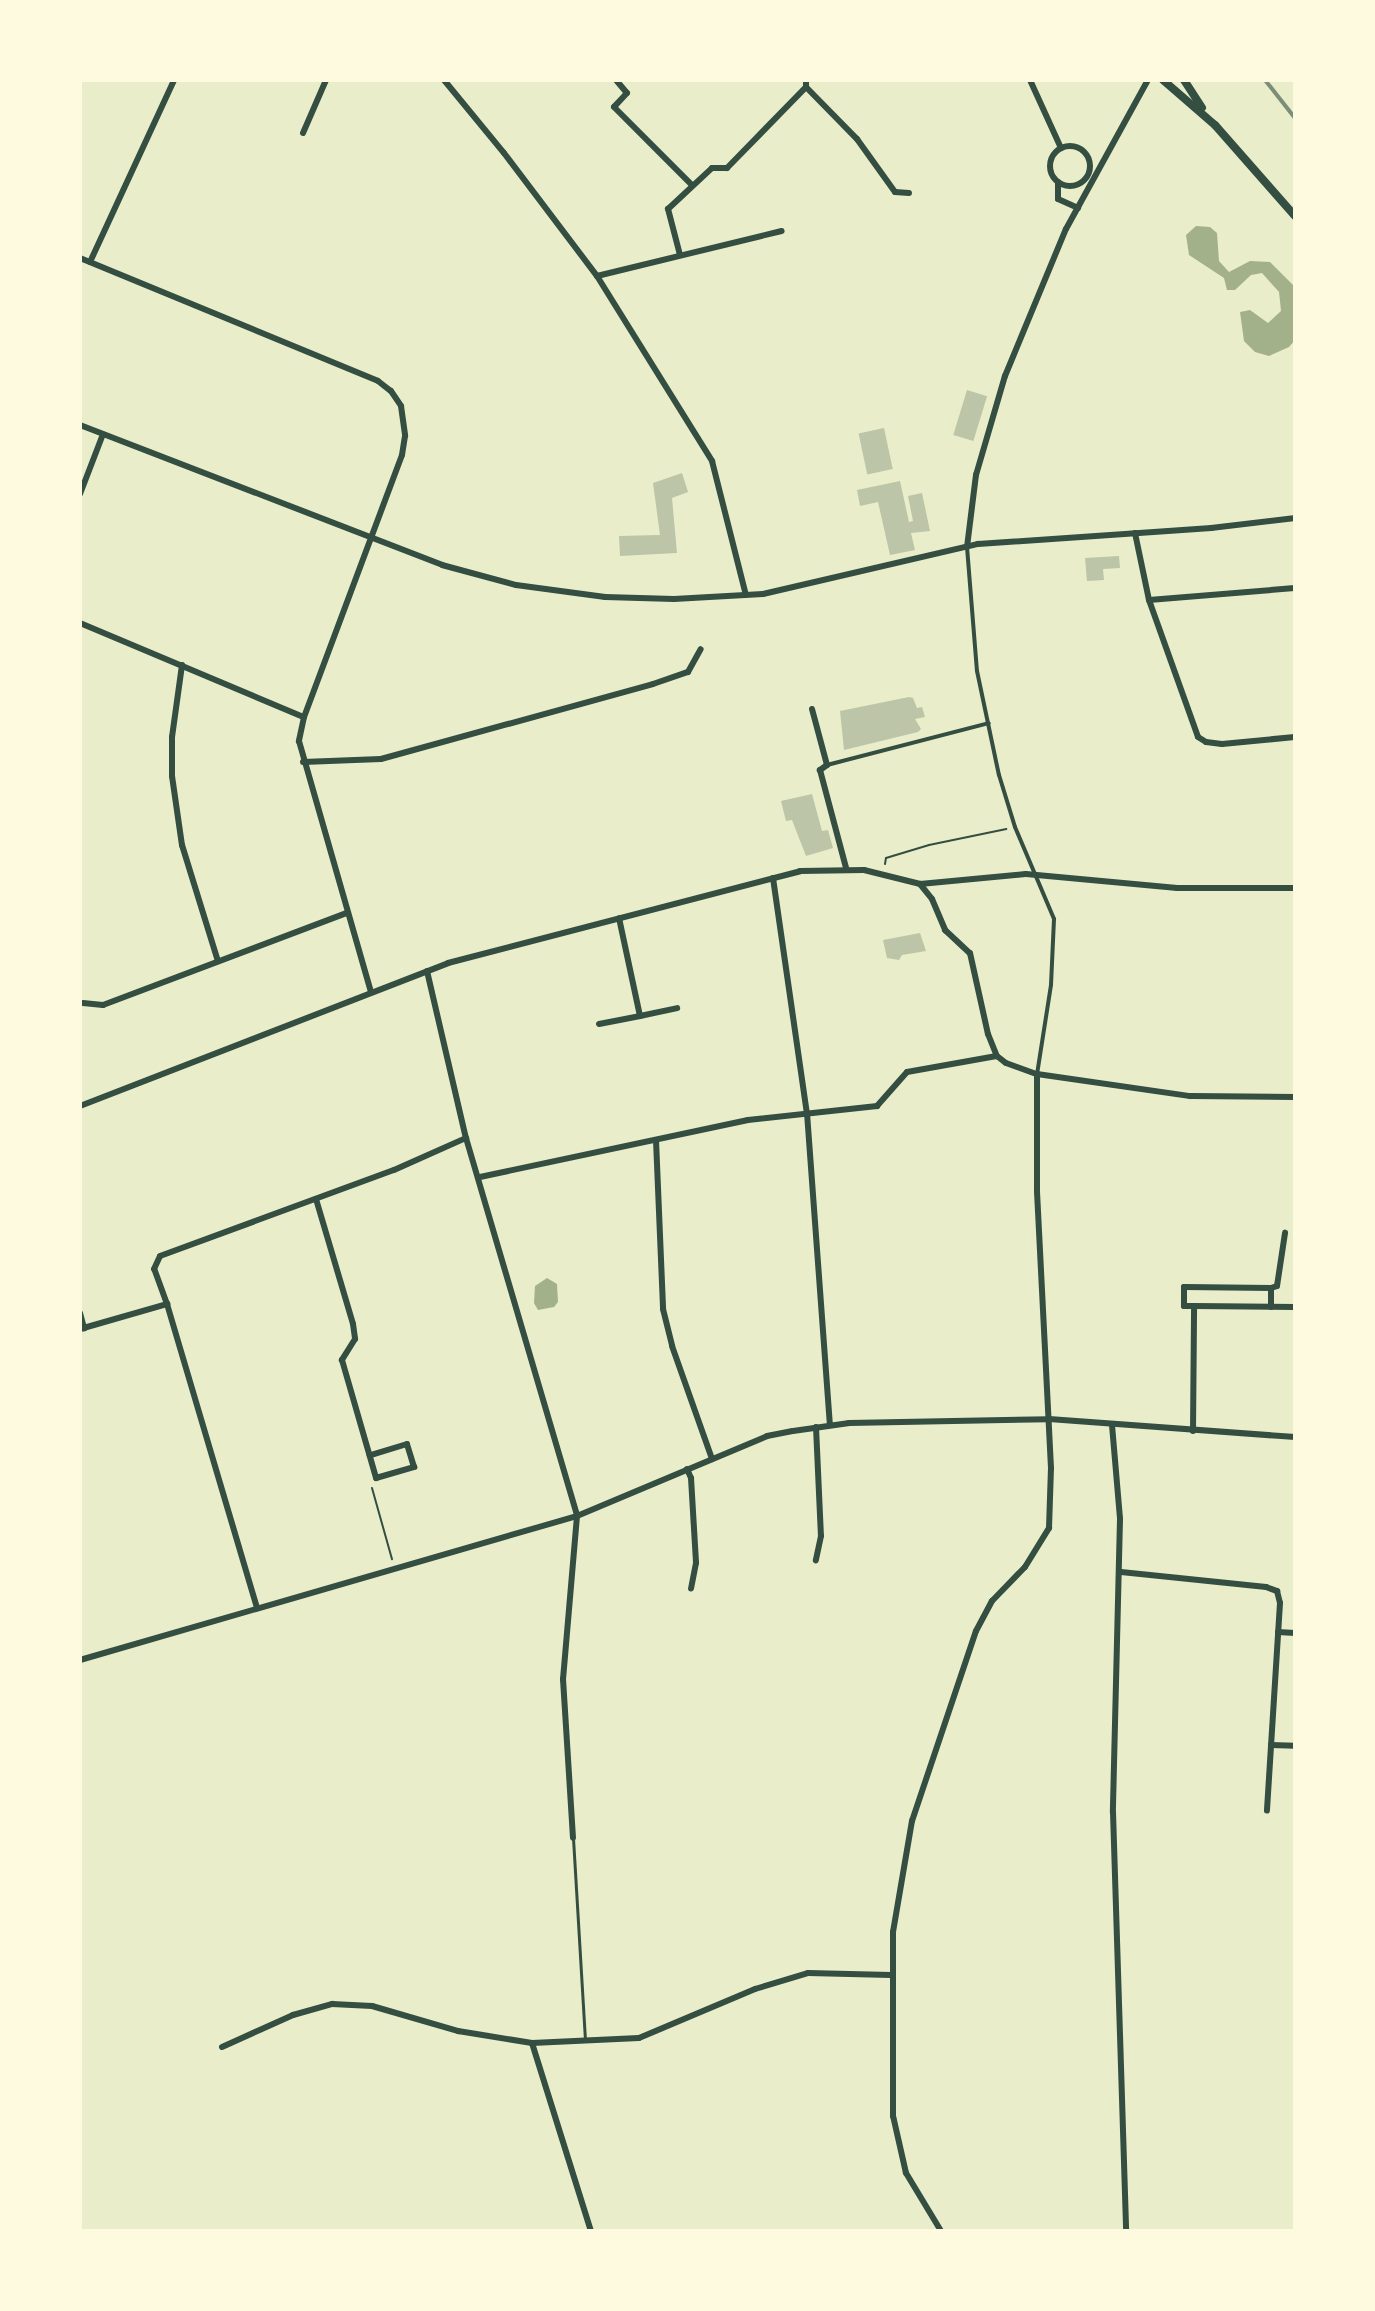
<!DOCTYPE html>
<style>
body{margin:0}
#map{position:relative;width:1375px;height:2311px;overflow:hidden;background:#e9edc9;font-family:Merriweather,serif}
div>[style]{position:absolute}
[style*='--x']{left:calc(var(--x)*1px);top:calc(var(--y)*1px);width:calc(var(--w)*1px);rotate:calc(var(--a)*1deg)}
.water>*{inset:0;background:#a3b18a}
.building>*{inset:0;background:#bcc5a7;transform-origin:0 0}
.path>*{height:2px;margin:-1px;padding:0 1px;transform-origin:1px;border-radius:1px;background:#344e41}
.service>*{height:3px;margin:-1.5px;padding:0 1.5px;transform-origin:1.5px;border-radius:1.5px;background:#344e41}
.pedestrian>*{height:4px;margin:-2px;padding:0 2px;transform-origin:2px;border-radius:2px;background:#344e41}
.minor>*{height:6px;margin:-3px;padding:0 3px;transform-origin:3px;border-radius:3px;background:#344e41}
.minor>.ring{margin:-3px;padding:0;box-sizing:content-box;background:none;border:6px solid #344e41;border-radius:50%}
.secondary>*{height:8px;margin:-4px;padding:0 4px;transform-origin:4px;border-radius:4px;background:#344e41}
.rail>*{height:4px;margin:-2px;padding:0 2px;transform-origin:2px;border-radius:2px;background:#7c8e77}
span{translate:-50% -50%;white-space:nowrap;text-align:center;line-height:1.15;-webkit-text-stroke:8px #fefae0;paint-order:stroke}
.frame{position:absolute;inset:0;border:82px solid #fefae0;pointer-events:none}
</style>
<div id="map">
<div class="water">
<div style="clip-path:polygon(1196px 226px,1210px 227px,1217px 233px,1219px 261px,1229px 272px,1250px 261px,1270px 262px,1293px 285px,1295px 340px,1289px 347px,1269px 356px,1255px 352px,1244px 341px,1240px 312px,1250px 310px,1268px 323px,1281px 311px,1279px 292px,1262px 273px,1251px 275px,1235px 290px,1227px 290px,1224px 278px,1189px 255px,1186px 235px)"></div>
<div style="clip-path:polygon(547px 1278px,557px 1284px,558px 1302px,554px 1307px,538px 1310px,534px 1303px,535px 1286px)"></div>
</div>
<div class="building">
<div style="left:967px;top:390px;width:21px;height:47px;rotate:17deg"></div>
<div style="left:884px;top:428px;width:42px;height:26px;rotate:78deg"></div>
<div style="clip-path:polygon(682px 473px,688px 492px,672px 498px,677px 553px,620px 556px,619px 536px,660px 535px,653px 483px)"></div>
<div style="clip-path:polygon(900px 481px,909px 522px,913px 521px,908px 496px,922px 493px,930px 531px,911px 533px,915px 550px,890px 555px,878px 502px,860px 506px,857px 490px)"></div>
<div style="clip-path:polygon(1119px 556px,1120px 568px,1103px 569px,1104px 580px,1087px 581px,1085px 558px)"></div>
<div style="clip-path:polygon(909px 697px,913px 698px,917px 708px,922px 707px,925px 717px,915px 719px,921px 729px,918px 732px,844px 750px,840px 711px)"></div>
<div style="clip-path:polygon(812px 794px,822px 831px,828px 830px,833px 848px,806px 856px,792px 820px,786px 821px,781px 801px)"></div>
<div style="clip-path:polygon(920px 933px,926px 951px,902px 955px,899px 960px,887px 958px,883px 940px)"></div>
</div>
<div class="path">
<div style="--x:885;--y:864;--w:6;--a:-81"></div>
<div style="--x:886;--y:858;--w:45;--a:-16.8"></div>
<div style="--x:929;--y:845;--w:79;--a:-11.7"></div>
<div style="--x:372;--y:1488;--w:74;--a:74.3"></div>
</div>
<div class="service">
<div style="--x:573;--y:1838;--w:203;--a:86.6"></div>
</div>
<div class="pedestrian">
<div style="--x:967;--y:547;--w:124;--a:85.4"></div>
<div style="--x:977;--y:671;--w:106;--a:78.1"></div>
<div style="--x:999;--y:775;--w:54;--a:72.9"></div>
<div style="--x:1015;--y:827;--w:100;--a:67"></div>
<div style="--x:1054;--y:919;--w:66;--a:92.6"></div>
<div style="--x:1051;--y:985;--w:90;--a:98.9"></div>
<div style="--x:827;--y:765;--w:167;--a:-14.5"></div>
</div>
<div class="minor">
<div style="--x:444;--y:80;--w:94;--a:50.6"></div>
<div style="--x:504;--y:153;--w:154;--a:52.9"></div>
<div style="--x:597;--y:276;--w:218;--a:58.1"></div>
<div style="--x:712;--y:461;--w:138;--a:75.8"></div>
<div style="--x:616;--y:80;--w:17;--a:50"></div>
<div style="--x:627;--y:93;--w:19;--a:133"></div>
<div style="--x:614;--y:107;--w:110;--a:45"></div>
<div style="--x:806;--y:80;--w:7;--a:90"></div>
<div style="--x:806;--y:87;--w:73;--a:45.6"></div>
<div style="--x:857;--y:139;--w:65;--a:54.4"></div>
<div style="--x:895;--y:192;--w:14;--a:4"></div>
<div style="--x:1030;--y:80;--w:75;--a:65.5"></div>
<div style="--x:303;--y:133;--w:58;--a:-66.5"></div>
<div class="ring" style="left:1050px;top:146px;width:34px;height:34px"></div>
<div style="--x:1058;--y:182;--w:17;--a:90"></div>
<div style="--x:1058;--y:199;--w:22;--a:24"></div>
<div style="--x:680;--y:255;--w:48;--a:-104.6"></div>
<div style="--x:668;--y:209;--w:60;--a:-43"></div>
<div style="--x:712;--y:168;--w:15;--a:0"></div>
<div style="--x:727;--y:168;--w:113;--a:-45.7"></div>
<div style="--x:80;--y:258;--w:322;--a:22.4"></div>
<div style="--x:378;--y:381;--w:16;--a:38"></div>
<div style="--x:391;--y:391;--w:18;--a:56"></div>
<div style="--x:401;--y:406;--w:30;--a:82"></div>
<div style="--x:405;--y:436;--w:19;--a:99"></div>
<div style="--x:402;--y:455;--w:280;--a:110.5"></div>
<div style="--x:304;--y:717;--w:25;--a:102"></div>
<div style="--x:299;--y:741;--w:261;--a:74"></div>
<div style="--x:90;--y:262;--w:200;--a:-65.2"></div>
<div style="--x:597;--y:276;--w:190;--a:-13.7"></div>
<div style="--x:80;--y:425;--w:388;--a:21.1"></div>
<div style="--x:442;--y:565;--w:77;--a:15.1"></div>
<div style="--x:516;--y:585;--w:90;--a:7.7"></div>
<div style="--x:605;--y:597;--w:69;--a:1.7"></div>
<div style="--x:674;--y:599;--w:89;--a:-3.2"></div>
<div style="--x:763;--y:594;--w:221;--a:-13.1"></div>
<div style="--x:978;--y:544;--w:234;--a:-3.9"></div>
<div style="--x:1211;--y:528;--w:85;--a:-6.8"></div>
<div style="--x:80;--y:494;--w:64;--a:-69"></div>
<div style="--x:1135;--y:533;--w:68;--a:78.2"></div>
<div style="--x:1149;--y:600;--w:145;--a:70.3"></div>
<div style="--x:1198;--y:737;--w:9;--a:32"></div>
<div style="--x:1206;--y:742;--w:16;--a:7"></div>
<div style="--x:1222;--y:744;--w:73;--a:-5.5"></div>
<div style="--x:967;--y:547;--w:73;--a:-82.9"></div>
<div style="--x:976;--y:475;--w:103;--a:-73.7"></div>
<div style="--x:1005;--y:376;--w:159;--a:-67.5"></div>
<div style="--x:1066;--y:229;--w:170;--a:-61.2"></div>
<div style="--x:1149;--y:600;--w:146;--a:-4.7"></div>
<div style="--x:80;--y:623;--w:243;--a:22.8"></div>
<div style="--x:182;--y:665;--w:73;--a:97.9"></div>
<div style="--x:172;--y:737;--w:39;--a:90"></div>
<div style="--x:172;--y:776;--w:70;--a:81.8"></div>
<div style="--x:182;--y:845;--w:121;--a:72.8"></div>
<div style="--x:812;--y:709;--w:58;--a:75"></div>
<div style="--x:827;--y:765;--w:9;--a:144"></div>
<div style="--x:820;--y:770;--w:101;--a:75.1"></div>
<div style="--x:303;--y:762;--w:78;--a:-2.2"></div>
<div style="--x:381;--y:759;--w:282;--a:-15.4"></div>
<div style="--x:653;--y:684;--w:37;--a:-19"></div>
<div style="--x:688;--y:672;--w:26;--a:-61"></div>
<div style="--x:773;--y:878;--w:237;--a:81.8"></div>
<div style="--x:807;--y:1113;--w:313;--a:85.8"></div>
<div style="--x:920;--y:884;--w:19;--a:51"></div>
<div style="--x:932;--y:899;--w:34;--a:67"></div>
<div style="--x:945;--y:930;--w:34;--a:43"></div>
<div style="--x:970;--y:953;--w:83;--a:77.5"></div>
<div style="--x:988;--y:1034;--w:24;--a:68"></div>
<div style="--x:997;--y:1056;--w:11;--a:38"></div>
<div style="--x:1006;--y:1063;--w:33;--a:20"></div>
<div style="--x:1037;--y:1074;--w:155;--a:8.2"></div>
<div style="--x:1190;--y:1096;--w:105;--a:0.5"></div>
<div style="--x:427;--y:971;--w:171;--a:76.9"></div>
<div style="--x:466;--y:1138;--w:394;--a:73.6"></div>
<div style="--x:577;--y:1516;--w:164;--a:94.9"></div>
<div style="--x:563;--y:1679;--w:159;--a:86.4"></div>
<div style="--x:83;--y:1003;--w:20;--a:6"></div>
<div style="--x:103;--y:1005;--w:260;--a:-20.7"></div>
<div style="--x:640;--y:1016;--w:38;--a:-12"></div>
<div style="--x:599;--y:1024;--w:42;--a:-11"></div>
<div style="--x:640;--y:1016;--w:100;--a:-102.1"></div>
<div style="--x:80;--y:1106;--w:395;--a:-21.2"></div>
<div style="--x:448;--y:963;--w:364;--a:-14.6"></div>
<div style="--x:800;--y:871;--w:64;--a:-0.9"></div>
<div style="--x:864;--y:870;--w:58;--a:14"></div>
<div style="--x:920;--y:884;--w:106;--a:-5.4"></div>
<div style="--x:1026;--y:874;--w:152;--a:5.3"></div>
<div style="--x:1177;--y:888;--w:118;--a:0"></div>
<div style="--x:656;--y:1140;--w:169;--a:87.6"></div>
<div style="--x:663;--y:1309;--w:38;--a:76"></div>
<div style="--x:672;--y:1346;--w:120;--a:70.5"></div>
<div style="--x:480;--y:1177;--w:274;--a:-12"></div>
<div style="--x:748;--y:1120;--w:130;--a:-6.2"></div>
<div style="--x:877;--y:1106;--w:45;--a:-48.6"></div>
<div style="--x:907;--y:1072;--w:91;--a:-10.1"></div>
<div style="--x:316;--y:1199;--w:130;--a:73.5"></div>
<div style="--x:353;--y:1324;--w:15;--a:82"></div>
<div style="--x:355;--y:1339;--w:25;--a:122"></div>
<div style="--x:342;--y:1360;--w:123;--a:73.9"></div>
<div style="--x:376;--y:1478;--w:40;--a:-16"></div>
<div style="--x:414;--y:1467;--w:24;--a:-107"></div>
<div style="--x:407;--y:1444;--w:39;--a:163"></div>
<div style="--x:1271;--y:1288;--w:6;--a:-18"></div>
<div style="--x:1277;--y:1286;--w:54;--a:-81.4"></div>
<div style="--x:167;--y:1304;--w:317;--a:73.5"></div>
<div style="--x:1271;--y:1307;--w:19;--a:-90"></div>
<div style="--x:1271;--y:1288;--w:87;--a:-179.3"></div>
<div style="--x:1184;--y:1287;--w:19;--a:90"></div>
<div style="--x:1184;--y:1306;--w:10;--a:0"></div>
<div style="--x:1194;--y:1306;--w:101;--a:0.6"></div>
<div style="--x:80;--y:1313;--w:16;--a:75"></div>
<div style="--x:80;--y:1329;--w:91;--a:-16"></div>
<div style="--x:167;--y:1304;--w:37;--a:-110"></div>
<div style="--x:154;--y:1269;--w:14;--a:-65"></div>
<div style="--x:160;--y:1256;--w:249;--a:-20.2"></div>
<div style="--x:394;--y:1170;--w:79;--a:-24"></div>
<div style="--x:1112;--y:1425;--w:94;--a:85.1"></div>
<div style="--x:1120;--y:1519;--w:293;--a:91.4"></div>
<div style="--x:1113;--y:1812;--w:419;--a:88.2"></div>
<div style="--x:816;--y:1427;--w:109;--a:87.4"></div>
<div style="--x:821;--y:1536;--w:25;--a:102"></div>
<div style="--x:1193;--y:1431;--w:125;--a:-89.5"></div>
<div style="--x:687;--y:1469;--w:10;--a:66"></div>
<div style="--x:691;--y:1478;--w:85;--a:86.6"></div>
<div style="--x:696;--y:1563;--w:26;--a:101"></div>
<div style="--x:1121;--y:1572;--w:146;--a:5.9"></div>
<div style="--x:1266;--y:1587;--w:12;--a:20"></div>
<div style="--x:1277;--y:1591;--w:12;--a:76"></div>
<div style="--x:1280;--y:1603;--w:208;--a:93.6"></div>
<div style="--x:1278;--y:1632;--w:17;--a:3"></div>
<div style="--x:80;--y:1660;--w:517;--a:-16.16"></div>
<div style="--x:577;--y:1516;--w:206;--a:-22.8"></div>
<div style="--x:767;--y:1436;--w:26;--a:-11"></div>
<div style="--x:793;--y:1431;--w:57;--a:-8.1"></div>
<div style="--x:849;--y:1423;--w:200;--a:-1.1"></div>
<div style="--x:1049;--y:1419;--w:247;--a:4.2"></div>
<div style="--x:1271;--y:1745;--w:24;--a:2"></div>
<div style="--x:532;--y:2043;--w:197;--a:72.6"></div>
<div style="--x:222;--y:2047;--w:78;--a:-24.3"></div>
<div style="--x:293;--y:2015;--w:41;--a:-15.8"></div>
<div style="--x:332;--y:2004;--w:40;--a:2.9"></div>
<div style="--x:372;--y:2006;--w:90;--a:16.2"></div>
<div style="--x:458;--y:2031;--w:75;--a:9.2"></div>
<div style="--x:532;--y:2043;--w:107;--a:-2.7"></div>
<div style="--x:639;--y:2038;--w:126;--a:-22.9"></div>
<div style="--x:755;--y:1989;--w:55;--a:-16.8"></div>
<div style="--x:808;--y:1973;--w:83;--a:1.4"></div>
<div style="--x:941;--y:2231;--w:68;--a:-121.1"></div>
<div style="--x:906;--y:2173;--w:58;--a:-102.8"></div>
<div style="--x:893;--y:2116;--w:184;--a:-90"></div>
<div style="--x:893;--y:1932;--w:113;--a:-80.3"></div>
<div style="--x:912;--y:1821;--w:200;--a:-71.4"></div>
<div style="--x:976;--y:1631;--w:34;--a:-62"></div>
<div style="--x:992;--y:1601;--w:47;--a:-45.9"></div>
<div style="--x:1025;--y:1567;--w:46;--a:-58.4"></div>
<div style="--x:1049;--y:1528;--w:60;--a:-88.1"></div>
<div style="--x:1051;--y:1468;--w:277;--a:-92.9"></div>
<div style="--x:1037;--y:1191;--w:117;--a:-90"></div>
</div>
<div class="secondary">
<div style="--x:1163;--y:80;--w:69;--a:40.9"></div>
<div style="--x:1215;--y:125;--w:121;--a:48.7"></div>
<div style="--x:1184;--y:80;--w:33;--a:57"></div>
</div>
<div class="rail">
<div style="--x:1265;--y:80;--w:48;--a:51.7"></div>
</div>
<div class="frame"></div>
</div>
